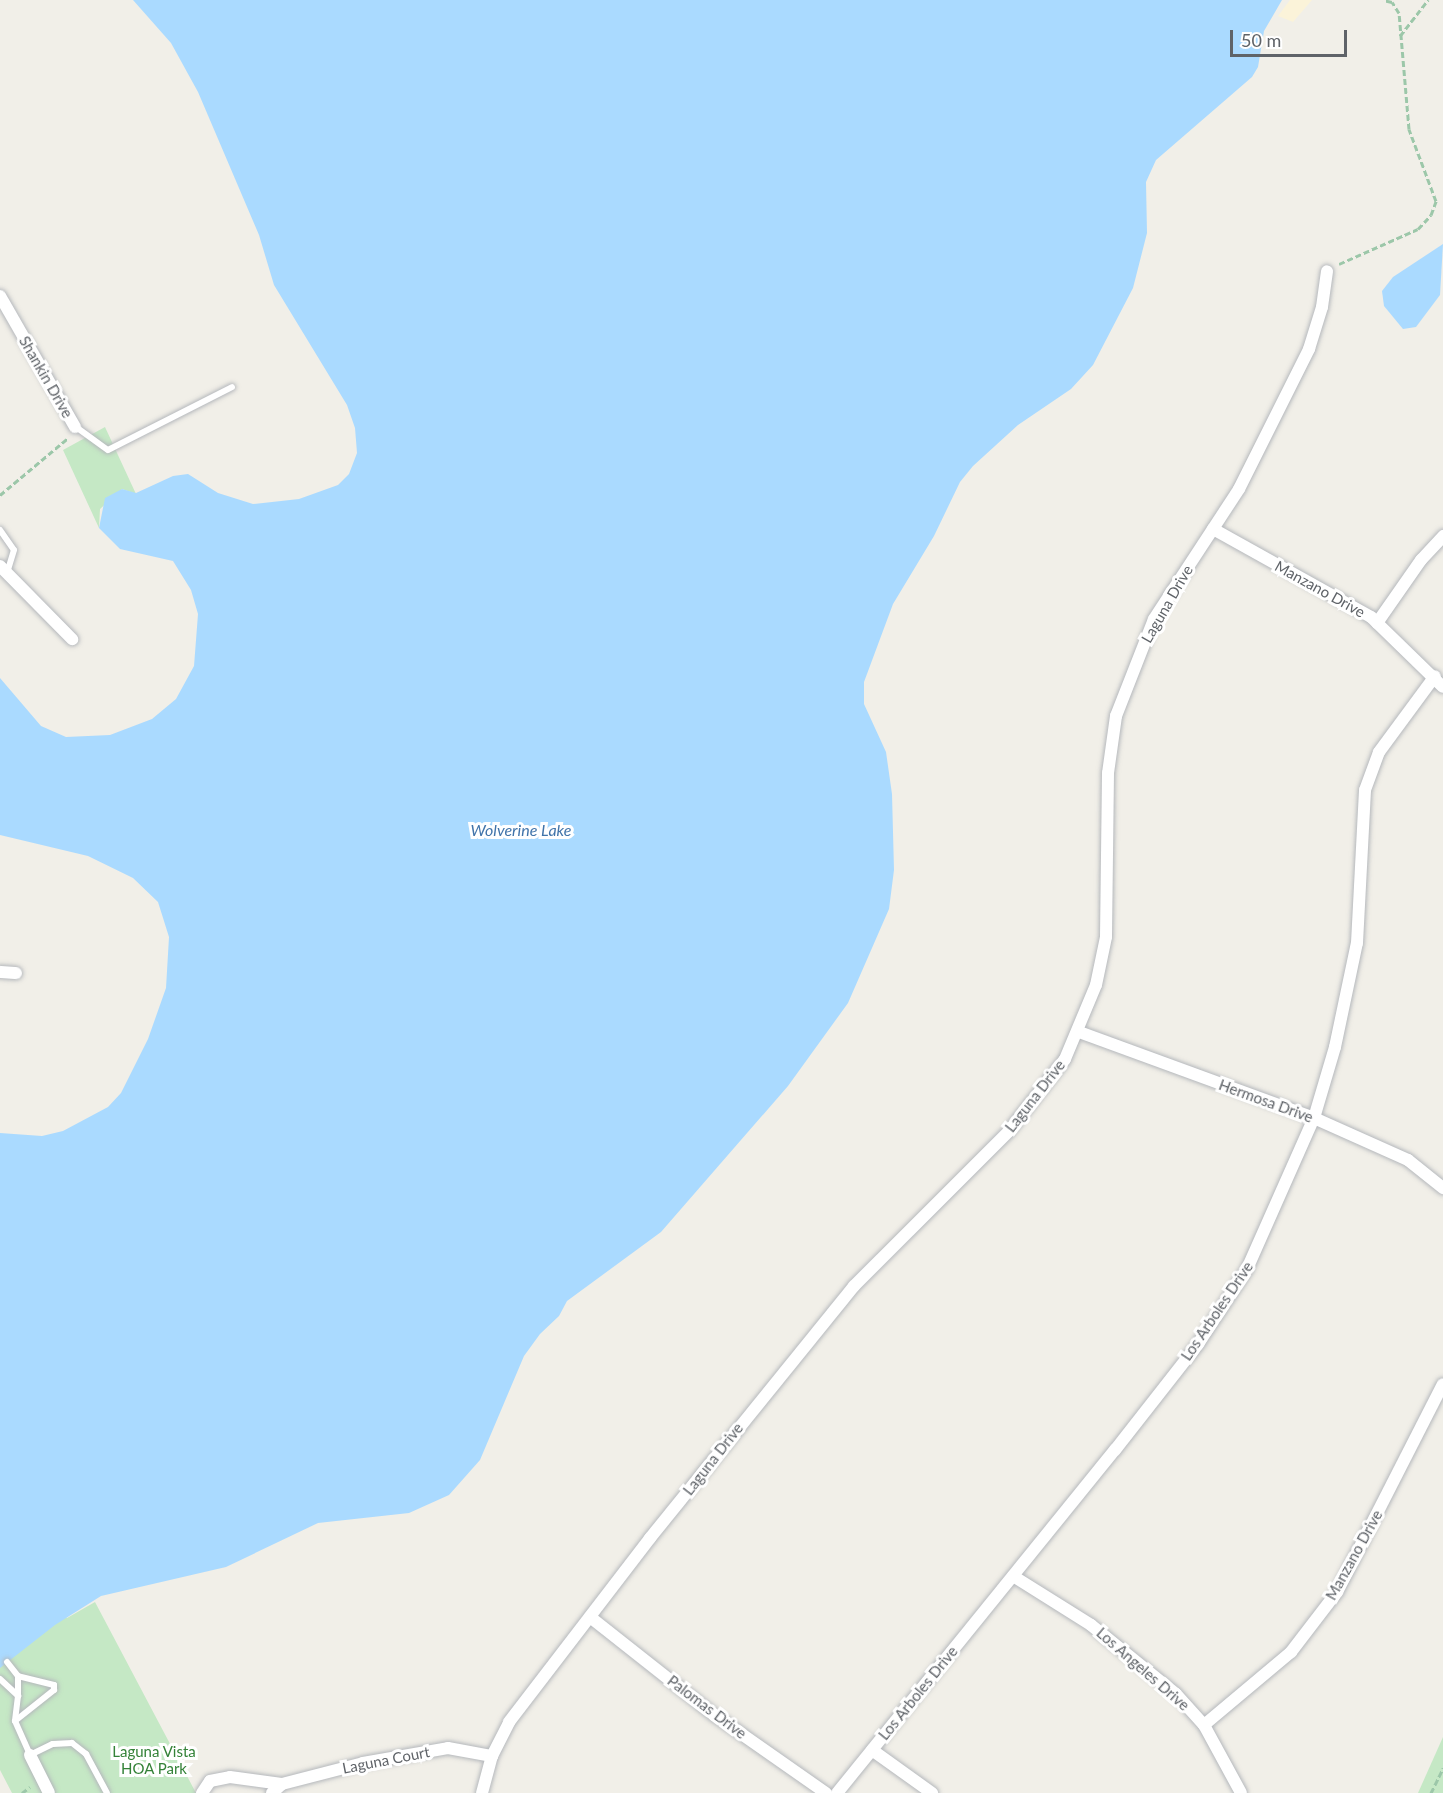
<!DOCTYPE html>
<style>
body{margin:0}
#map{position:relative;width:1443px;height:1793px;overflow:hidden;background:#f1efe8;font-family:Lato,sans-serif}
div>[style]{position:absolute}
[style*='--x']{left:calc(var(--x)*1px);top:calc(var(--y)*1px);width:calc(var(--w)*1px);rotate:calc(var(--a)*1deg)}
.green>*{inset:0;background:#c5e8c5}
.sand>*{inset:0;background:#fbf3d9}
.water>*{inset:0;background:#aadaff}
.path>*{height:3px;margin-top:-1.5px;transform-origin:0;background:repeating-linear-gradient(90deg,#9cc7a9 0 6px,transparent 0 9px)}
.roads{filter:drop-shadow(0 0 2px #b5b8bc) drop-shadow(0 0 2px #b5b8bc)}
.lane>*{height:6px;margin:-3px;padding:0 3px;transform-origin:3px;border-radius:3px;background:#fff}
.street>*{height:12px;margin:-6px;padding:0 6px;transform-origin:6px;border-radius:6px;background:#fff}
span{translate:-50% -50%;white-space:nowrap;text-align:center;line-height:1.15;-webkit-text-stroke:6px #fff;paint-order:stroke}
.street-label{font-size:15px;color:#5f6368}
.park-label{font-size:15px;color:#348238}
.water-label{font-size:16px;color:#4174aa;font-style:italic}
.scale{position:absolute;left:1230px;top:30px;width:117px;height:27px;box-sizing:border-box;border:3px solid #5f6368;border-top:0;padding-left:8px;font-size:18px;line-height:21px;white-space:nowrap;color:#5f6368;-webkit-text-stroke:4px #fff;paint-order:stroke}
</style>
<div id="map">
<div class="green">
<div style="clip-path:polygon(105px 427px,136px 494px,122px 489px,100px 509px,99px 528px,63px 450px)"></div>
<div style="clip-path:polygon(0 1558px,67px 1618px,95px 1602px,196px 1793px,12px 1793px,0 1770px)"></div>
<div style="clip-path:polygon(1443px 1737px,1443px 1793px,1418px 1793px)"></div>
</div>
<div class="sand">
<div style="clip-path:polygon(1290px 0,1312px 0,1293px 22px,1278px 16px)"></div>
</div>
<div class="water">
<div style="clip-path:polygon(133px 0,1282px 0,1264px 31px,1258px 67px,1252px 77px,1156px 160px,1146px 182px,1147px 233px,1133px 288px,1093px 365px,1071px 389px,1018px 425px,973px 466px,960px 482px,934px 536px,893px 604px,864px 682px,864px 704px,886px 752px,892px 794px,894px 870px,889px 909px,848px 1003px,788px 1086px,661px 1232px,567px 1301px,559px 1316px,540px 1334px,524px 1356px,480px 1460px,449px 1495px,409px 1513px,318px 1523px,226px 1567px,101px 1596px,55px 1625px,0 1668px,0 1133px,42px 1136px,63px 1131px,108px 1107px,121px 1093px,148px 1039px,166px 988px,169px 937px,158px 902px,133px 878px,88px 856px,0 835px,0 678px,41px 726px,66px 737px,110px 735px,152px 719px,176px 699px,194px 666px,198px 614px,191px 590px,173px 561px,120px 549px,99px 528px,105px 498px,122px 489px,136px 493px,173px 476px,188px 474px,218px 493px,253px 504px,299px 499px,338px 485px,349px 474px,357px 453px,355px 428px,347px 405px,274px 285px,259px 235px,198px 92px,171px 43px)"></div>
<div style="clip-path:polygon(1443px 244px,1440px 295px,1416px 327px,1403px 329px,1384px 306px,1382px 291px,1393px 277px)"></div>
</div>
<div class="path">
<div style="--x:1400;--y:36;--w:46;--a:-52.1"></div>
<div style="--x:1339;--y:264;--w:86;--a:-23.9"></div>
<div style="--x:1418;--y:229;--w:19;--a:-47"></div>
<div style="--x:1431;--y:215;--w:15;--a:-70"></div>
<div style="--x:1436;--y:201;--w:77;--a:-110.6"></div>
<div style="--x:1409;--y:129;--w:116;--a:-94.9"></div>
<div style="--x:1399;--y:13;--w:13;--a:-122"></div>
<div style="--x:1392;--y:2;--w:9;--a:-167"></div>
<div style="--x:0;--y:495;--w:89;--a:-40"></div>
<div style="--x:22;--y:1793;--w:10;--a:-37"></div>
<div style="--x:1431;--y:1793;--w:28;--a:-64"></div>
</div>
<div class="roads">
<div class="lane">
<div style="--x:76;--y:427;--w:39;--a:36"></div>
<div style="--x:108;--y:450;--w:139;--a:-26.9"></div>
<div style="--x:0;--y:530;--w:24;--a:55"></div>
<div style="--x:14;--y:550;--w:21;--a:107"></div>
<div style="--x:7;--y:1662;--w:18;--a:52"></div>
<div style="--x:18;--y:1676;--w:20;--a:90"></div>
<div style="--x:0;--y:1679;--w:25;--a:43"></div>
<div style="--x:18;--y:1696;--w:25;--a:97"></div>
<div style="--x:15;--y:1721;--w:37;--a:66"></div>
<div style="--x:30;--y:1755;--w:25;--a:-26"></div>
<div style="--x:53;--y:1744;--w:19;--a:-3"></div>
<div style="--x:72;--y:1743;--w:18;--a:38"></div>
<div style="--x:86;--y:1754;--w:44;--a:61.7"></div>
<div style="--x:15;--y:1721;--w:50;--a:-38.5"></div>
<div style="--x:54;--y:1690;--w:5;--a:-90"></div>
<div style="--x:54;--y:1685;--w:37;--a:-166"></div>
</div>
<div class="street">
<div style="--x:0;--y:296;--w:151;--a:60.2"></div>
<div style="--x:1213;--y:529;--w:181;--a:29.1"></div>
<div style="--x:1371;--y:617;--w:100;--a:44.2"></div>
<div style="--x:0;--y:566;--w:103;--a:45.4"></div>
<div style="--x:1377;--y:623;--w:77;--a:-55.1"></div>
<div style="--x:1421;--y:560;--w:33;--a:-47"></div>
<div style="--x:0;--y:972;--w:16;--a:4"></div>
<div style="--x:1079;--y:1032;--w:250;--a:20.1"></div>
<div style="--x:1314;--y:1118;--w:103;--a:24.1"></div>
<div style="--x:1408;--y:1160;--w:45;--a:38.7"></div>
<div style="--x:1013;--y:1576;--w:92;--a:32.1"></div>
<div style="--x:1091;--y:1625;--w:109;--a:39.1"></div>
<div style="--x:1176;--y:1694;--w:42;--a:47.9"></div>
<div style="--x:1204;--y:1725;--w:77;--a:61.4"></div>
<div style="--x:590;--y:1617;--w:157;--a:38.3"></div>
<div style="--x:713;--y:1714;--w:138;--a:35"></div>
<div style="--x:1204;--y:1725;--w:114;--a:-40"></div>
<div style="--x:1291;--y:1652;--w:76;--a:-52.5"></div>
<div style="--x:1337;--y:1592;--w:233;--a:-63"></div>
<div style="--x:872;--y:1750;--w:74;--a:35.6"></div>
<div style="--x:30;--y:1755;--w:42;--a:63.4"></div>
<div style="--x:202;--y:1793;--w:14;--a:-56"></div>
<div style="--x:210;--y:1781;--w:20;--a:-11"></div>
<div style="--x:230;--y:1777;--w:52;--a:7.7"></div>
<div style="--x:272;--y:1793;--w:13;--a:-42"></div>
<div style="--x:282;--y:1784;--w:84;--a:-14.5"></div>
<div style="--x:363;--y:1763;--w:86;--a:-10"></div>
<div style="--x:448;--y:1748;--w:45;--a:10.3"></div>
<div style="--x:482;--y:1793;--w:38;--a:-75"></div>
<div style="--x:492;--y:1756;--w:38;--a:-63"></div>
<div style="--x:509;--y:1722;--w:232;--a:-52.5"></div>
<div style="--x:650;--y:1538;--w:324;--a:-51"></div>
<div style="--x:854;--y:1286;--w:219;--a:-45"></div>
<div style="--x:1009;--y:1131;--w:91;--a:-52.1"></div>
<div style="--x:1065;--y:1059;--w:80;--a:-67.3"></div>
<div style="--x:1096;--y:985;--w:49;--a:-78.2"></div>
<div style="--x:1106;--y:937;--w:164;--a:-89.3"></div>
<div style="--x:1108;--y:773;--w:58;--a:-82"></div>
<div style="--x:1116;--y:716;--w:104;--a:-68.6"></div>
<div style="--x:1154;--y:619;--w:155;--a:-56.8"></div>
<div style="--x:1239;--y:489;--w:157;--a:-63.4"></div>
<div style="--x:1309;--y:349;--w:44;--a:-72.8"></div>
<div style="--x:1322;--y:307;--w:36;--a:-82"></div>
<div style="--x:837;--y:1793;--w:442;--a:-51"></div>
<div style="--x:1115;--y:1450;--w:135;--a:-51.9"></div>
<div style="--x:1198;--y:1344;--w:90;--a:-56.8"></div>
<div style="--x:1247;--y:1269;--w:165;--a:-66.1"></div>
<div style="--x:1314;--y:1118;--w:74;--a:-73.5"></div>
<div style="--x:1335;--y:1047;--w:106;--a:-78.1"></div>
<div style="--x:1357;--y:943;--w:153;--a:-87"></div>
<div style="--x:1365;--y:790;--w:40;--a:-69.8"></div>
<div style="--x:1379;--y:752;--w:94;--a:-53.6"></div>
</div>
</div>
<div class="street-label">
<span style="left:46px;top:377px;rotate:60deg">Shankin Drive</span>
<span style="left:1320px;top:589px;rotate:29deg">Manzano Drive</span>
<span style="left:1167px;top:604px;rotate:-60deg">Laguna Drive</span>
<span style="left:1035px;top:1096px;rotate:-52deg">Laguna Drive</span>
<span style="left:1266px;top:1101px;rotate:20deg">Hermosa Drive</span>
<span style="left:1217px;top:1311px;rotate:-56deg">Los Arboles Drive</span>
<span style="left:713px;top:1459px;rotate:-52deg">Laguna Drive</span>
<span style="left:1354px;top:1555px;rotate:-61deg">Manzano Drive</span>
<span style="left:1143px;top:1669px;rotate:41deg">Los Angeles Drive</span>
<span style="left:918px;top:1693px;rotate:-51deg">Los Arboles Drive</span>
<span style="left:707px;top:1707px;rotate:37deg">Palomas Drive</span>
<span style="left:386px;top:1760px;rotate:-11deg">Laguna Court</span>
</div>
<div class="park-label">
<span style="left:154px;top:1760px">Laguna Vista<br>HOA Park</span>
</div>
<div class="water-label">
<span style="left:521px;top:830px">Wolverine Lake</span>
</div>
<div class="scale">50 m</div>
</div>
